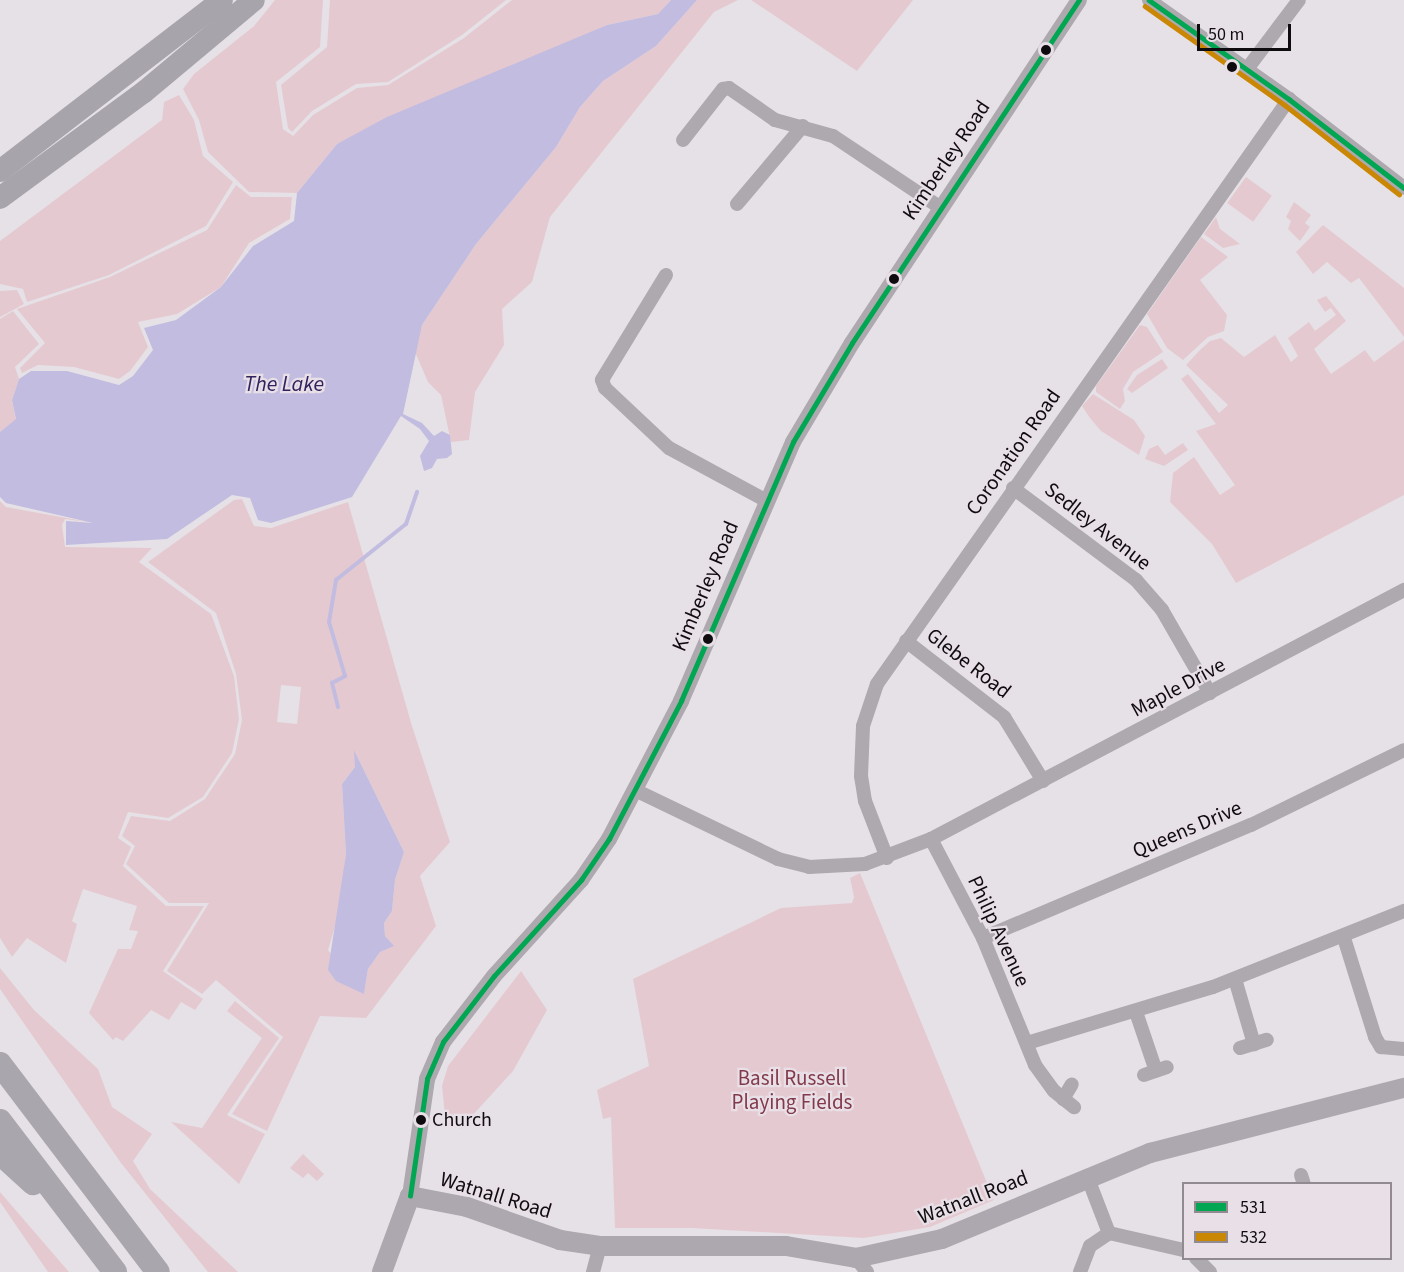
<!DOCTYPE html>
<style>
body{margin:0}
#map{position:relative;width:1404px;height:1272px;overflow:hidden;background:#e6e1e6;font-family:"Source Sans 3",sans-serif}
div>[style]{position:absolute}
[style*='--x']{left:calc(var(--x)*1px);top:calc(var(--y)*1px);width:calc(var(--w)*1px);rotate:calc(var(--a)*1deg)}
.green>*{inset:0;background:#e4cad0;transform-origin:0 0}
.water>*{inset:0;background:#c2bce0}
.stream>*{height:4px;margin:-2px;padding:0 2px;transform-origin:2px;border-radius:2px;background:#c2bce0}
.minor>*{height:14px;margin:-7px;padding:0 7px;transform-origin:7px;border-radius:7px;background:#ada9af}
.tertiary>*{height:16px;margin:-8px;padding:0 8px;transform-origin:8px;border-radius:8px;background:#ada9af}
.secondary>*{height:20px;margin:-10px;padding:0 10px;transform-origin:10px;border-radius:10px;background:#ada8af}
.trunk>*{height:22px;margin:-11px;padding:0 11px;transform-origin:11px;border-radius:11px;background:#a8a4ac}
.motorway>*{height:24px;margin:-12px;padding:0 12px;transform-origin:12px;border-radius:12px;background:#aaa6ae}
.bus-1>*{height:4.5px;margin:-2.25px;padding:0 2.25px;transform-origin:2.25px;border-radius:2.25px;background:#00a651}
.bus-2>*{height:4.5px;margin:-2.25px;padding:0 2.25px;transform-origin:2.25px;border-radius:2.25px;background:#c98703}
.dots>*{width:16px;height:16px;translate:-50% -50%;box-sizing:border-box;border:3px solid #e8dfe7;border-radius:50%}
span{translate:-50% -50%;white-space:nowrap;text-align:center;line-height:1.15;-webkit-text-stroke:4.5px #e8dfe7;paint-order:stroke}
.bus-label{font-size:20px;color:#0f0c0f}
.left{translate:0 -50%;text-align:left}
.street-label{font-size:21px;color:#0f0c0f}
.park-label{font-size:21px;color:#823949}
.water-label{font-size:22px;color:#31235e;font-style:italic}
.legend{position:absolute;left:1182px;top:1182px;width:210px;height:78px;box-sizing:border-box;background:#e8dfe7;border:2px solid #918b91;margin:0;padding:8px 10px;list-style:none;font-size:18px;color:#0f0c0f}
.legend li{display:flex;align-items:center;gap:12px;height:30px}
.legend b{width:30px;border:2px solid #918b91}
.scale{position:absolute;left:1197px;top:24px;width:94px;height:27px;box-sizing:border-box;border:3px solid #0f0c0f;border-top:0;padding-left:8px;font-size:18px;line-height:21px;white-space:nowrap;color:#0f0c0f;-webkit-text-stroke:4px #e8dfe7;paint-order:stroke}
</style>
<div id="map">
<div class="green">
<div style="clip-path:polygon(275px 0,323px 0,320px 47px,276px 82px,283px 129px,293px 136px,313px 115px,357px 88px,388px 85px,464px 38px,512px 0,671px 0,658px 14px,607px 25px,337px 144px,297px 193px,249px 192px,208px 152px,199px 120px,183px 89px,194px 74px,254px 26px)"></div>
<div style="clip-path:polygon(330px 0,506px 0,462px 35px,388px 82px,356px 84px,312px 111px,292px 132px,288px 128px,281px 85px,327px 47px)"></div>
<div style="clip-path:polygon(697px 0,738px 0,714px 12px,550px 217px,532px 282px,502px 309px,504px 345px,475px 392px,469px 440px,451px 442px,441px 395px,428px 382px,415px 352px,422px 325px,476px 244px,556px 147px,580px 107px,603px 81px,656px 46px)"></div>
<div style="clip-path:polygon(751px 0,913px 0,857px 71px)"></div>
<div style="clip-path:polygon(179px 95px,194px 120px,203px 156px,233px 182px,206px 226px,109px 275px,27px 302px,23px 289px,0 284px,0 241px,162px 120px,164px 102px)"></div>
<div style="left:1246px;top:177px;width:32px;height:32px;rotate:36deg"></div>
<div style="clip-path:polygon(236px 185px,251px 197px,292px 197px,290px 219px,249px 243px,221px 287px,177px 314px,138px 322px,148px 347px,130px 371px,119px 379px,74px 367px,38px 365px,22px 373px,20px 368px,45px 343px,17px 309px,110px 277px,207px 230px)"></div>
<div style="clip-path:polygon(1294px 202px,1311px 215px,1305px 223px,1310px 227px,1300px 241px,1288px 229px,1291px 221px,1286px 217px)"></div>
<div style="clip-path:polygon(1216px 217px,1220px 229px,1240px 244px,1223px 248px,1204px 234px)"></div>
<div style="clip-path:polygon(1323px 225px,1404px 288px,1404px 337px,1359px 278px,1351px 283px,1327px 262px,1313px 274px,1296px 252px)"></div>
<div style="clip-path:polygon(1201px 237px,1228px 257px,1200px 280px,1227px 315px,1224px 331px,1208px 337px,1183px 360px,1167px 348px,1147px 314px)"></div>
<div style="clip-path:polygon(17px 290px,24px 304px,0 317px,0 291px)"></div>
<div style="clip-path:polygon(1326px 296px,1346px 321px,1314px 349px,1331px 374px,1365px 350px,1374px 362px,1404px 340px,1404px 495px,1236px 583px,1212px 544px,1170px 502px,1173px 473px,1194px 457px,1220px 495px,1235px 485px,1196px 431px,1216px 424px,1181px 379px,1188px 374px,1219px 413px,1228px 405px,1186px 365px,1199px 351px,1210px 341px,1221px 338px,1244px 357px,1275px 335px,1291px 362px,1298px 356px,1288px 338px,1309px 322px,1315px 331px,1336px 315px,1331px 308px,1325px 312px,1317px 300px)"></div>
<div style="clip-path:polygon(13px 311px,39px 344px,15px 367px,19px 379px,12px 400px,16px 420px,0 432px,0 319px)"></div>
<div style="clip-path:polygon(1140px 325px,1147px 327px,1163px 352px,1133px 372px,1123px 389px,1125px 401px,1120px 409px,1096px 392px,1096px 386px)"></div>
<div style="clip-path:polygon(1162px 359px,1168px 368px,1132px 393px,1127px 389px,1137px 375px)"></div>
<div style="clip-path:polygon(1093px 394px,1134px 420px,1145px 436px,1139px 455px,1101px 431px,1090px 418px,1082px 406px)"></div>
<div style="clip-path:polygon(1183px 443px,1188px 450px,1164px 466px,1145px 459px,1149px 449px,1158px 445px,1165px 455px)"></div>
<div style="clip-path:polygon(evenodd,242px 499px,254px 526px,271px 528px,348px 502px,412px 726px,450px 842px,420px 876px,436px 926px,366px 1018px,320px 1016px,267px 1131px,232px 1114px,283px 1037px,216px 980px,202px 994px,167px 971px,209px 903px,169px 903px,126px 864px,135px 846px,122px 836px,131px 816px,170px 821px,205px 799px,235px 754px,242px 720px,236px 674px,216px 613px,148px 562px,234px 500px,242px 499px,281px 685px,301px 687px,297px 724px,277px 722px,281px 685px,242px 499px,355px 752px,404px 852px,395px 880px,392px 911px,384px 923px,385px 936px,393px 946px,380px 952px,368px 969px,364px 994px,328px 950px,339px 913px,346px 854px,342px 784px,355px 767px,355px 752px)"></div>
<div style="clip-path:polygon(0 501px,6px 507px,88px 522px,65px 519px,62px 525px,65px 547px,152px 548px,139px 562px,211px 614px,234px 676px,239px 719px,232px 753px,203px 797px,168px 818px,128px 812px,118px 838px,131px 847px,123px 866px,166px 906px,204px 906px,163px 971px,203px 999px,195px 1010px,181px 1002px,169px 1020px,151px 1010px,123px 1041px,116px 1037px,113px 1040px,89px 1013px,118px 949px,131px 949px,138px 931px,129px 930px,137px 906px,83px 889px,72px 921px,77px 924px,66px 963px,27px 938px,12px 957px,0 938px)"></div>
<div style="clip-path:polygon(860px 873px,994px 1200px,930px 1227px,864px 1238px,692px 1228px,615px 1228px,611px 1117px,603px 1119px,597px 1090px,649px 1066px,633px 979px,781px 908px,852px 903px,854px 897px,850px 878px)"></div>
<div style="clip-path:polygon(0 968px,34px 1010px,98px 1069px,112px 1107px,152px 1134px,133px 1161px,150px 1189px,238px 1272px,208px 1272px,121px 1163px,0 989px)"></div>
<div style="clip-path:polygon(521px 971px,547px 1010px,513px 1071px,460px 1129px,445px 1116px,442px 1086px,448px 1066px)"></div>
<div style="clip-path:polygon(235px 1001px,279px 1038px,227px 1115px,265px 1134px,239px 1184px,171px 1122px,202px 1128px,262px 1038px,227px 1011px)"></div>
<div style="clip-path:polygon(303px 1154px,324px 1174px,317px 1181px,308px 1173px,303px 1178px,290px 1168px)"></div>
<div style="clip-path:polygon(0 1192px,69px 1272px,48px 1272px,0 1202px)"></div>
</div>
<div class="water">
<div style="clip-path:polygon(671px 0,697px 0,656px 46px,603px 81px,580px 107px,556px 147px,476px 244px,422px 325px,403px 414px,422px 423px,434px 436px,442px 431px,450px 435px,452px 454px,447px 458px,437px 459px,432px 468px,424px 471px,420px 456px,429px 441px,420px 429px,401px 416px,352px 497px,271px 523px,258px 520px,250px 498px,232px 495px,167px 539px,66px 545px,66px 521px,93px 523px,6px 503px,0 497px,0 432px,16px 419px,12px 400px,19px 379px,31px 371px,67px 371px,119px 385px,133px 376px,153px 350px,144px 328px,176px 320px,221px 287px,253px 246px,294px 221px,297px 193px,337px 144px,387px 117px,607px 25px,658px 14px)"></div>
<div style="clip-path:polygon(354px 750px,404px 852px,395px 880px,392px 911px,384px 923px,385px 936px,394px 946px,380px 952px,368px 969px,364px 994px,336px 981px,328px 970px,346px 854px,342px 784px,355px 767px)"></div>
</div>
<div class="stream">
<div style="--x:338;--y:707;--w:25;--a:-104"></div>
<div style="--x:332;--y:683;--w:15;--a:-28"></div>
<div style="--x:345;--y:676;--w:56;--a:-106.5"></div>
<div style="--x:329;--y:622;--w:43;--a:-80.5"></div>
<div style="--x:336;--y:580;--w:90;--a:-38.7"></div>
<div style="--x:406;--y:524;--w:34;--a:-71"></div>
</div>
<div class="minor">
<div style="--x:1149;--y:0;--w:171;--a:35.3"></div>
<div style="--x:1289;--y:99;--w:145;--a:37.7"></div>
<div style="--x:1247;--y:69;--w:86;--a:-53"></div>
<div style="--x:683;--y:140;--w:65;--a:-51.9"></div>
<div style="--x:723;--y:89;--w:6;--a:-9"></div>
<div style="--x:729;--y:88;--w:56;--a:34.8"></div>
<div style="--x:775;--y:120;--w:60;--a:15.4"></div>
<div style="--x:833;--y:136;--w:130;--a:33.7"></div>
<div style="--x:737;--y:204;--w:102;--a:-49.8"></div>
<div style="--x:666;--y:275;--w:123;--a:121.4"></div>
<div style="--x:602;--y:380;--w:9;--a:69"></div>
<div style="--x:605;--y:388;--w:88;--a:43.2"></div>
<div style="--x:669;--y:448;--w:109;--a:28.4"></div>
<div style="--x:1013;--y:488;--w:154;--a:36.8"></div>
<div style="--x:1136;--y:580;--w:40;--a:49"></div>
<div style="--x:1162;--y:610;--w:96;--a:60"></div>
<div style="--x:906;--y:641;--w:124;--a:37.8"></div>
<div style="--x:1004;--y:717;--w:75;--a:58.6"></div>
<div style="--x:637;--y:791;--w:157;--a:25.7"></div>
<div style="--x:778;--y:859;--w:32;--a:14"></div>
<div style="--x:809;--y:867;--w:56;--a:-3.1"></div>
<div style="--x:865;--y:864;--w:71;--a:-20.7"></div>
<div style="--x:931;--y:839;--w:535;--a:-27.76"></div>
<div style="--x:931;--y:839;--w:112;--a:62.3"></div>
<div style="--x:983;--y:938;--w:137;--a:67.7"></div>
<div style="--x:1035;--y:1065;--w:32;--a:54"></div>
<div style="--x:1054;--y:1091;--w:26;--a:39"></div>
<div style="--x:887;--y:858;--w:61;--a:-111.1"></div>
<div style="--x:865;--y:801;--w:25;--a:-99"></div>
<div style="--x:861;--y:776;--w:50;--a:-87.7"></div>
<div style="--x:863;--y:726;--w:44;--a:-71.6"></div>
<div style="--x:877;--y:684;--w:716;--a:-54.84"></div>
<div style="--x:983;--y:938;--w:291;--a:-22.9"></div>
<div style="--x:1251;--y:825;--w:170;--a:-26.1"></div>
<div style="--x:1344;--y:938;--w:104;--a:72.6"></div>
<div style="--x:1375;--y:1037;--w:12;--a:59"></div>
<div style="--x:1381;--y:1047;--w:23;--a:5"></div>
<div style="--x:1235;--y:979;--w:68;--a:73.7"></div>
<div style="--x:1136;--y:1012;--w:62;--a:71.3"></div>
<div style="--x:1027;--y:1043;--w:194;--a:-16.8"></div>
<div style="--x:1213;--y:987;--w:206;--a:-21.7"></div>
<div style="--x:1240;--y:1048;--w:28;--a:-17"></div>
<div style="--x:1144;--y:1075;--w:24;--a:-19"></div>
<div style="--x:1063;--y:1099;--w:17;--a:-59"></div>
<div style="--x:1301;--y:1175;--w:9;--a:72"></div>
<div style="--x:1087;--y:1176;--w:61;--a:68.9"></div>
<div style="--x:1109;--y:1233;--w:77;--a:12.8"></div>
<div style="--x:856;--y:1258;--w:18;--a:52"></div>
<div style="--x:1196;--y:1258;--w:20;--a:45"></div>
<div style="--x:593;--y:1272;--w:27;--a:-75"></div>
<div style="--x:1080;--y:1272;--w:28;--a:-69"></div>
<div style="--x:1090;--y:1246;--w:23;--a:-34"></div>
</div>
<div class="tertiary">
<div style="--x:410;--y:1196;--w:118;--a:-81.7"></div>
<div style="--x:427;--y:1079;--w:40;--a:-66.6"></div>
<div style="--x:443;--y:1042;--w:83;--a:-52.3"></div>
<div style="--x:494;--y:976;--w:130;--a:-47.8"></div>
<div style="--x:581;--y:880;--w:50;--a:-55.7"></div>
<div style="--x:609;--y:839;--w:156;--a:-62.4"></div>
<div style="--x:681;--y:701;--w:282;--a:-66.6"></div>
<div style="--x:793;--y:442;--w:115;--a:-59.2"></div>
<div style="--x:852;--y:343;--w:411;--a:-56.5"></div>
</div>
<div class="secondary">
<div style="--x:382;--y:1272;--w:81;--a:-69.8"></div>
<div style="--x:410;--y:1196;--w:58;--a:10.9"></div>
<div style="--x:467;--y:1207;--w:99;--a:19.5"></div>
<div style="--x:560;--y:1240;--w:40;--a:8.5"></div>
<div style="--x:600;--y:1246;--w:186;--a:0"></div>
<div style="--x:786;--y:1246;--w:71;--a:9.7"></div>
<div style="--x:856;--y:1258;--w:88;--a:-12.5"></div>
<div style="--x:942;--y:1239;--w:225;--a:-22.5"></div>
<div style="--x:1150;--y:1153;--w:262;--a:-14.4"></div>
</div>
<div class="trunk">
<div style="--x:0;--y:171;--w:280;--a:-37.6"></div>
<div style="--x:0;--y:198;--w:179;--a:-36.4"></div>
<div style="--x:144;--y:92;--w:143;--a:-39.9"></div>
</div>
<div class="motorway">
<div style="--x:0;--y:1064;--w:261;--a:52.8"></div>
<div style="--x:0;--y:1121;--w:190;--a:52.7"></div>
<div style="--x:0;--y:1153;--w:45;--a:42.3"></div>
</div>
<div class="bus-1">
<div style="--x:1149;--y:0;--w:171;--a:35.3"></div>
<div style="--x:1289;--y:99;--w:145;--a:37.7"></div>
<div style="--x:410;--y:1196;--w:118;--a:-81.7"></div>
<div style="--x:427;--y:1079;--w:40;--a:-66.6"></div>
<div style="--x:443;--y:1042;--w:83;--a:-52.3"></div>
<div style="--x:494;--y:976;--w:130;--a:-47.8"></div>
<div style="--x:581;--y:880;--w:50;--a:-55.7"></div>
<div style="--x:609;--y:839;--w:156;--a:-62.4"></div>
<div style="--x:681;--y:701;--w:282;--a:-66.6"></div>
<div style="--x:793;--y:442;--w:115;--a:-59.2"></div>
<div style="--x:852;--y:343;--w:411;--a:-56.5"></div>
</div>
<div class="bus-2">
<div style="--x:1145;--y:6;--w:171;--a:35.3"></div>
<div style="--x:1285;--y:105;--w:145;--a:38"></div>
</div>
<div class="dots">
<div style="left:1046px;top:50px;background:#0f0c0f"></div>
<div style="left:1232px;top:67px;background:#0f0c0f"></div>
<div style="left:894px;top:279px;background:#0f0c0f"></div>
<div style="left:708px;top:639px;background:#0f0c0f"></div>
<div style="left:421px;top:1120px;background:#0f0c0f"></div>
</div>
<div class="bus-label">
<span class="left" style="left:432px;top:1120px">Church</span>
</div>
<div class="street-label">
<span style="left:946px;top:160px;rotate:-56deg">Kimberley Road</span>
<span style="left:1013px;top:452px;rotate:-55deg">Coronation Road</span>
<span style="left:1098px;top:526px;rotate:38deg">Sedley Avenue</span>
<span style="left:705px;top:586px;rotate:-67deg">Kimberley Road</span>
<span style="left:969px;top:663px;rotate:38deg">Glebe Road</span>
<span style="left:1178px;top:687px;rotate:-28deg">Maple Drive</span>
<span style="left:1187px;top:829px;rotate:-23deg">Queens Drive</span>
<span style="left:999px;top:931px;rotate:65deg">Philip Avenue</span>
<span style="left:496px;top:1195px;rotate:17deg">Watnall Road</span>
<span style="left:973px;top:1197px;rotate:-21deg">Watnall Road</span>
</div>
<div class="park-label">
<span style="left:792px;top:1090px">Basil Russell<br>Playing Fields</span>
</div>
<div class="water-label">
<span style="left:284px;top:385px">The Lake</span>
</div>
<ul class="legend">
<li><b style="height:8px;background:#00a651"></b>531</li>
<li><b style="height:8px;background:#c98703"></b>532</li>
</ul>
<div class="scale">50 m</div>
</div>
